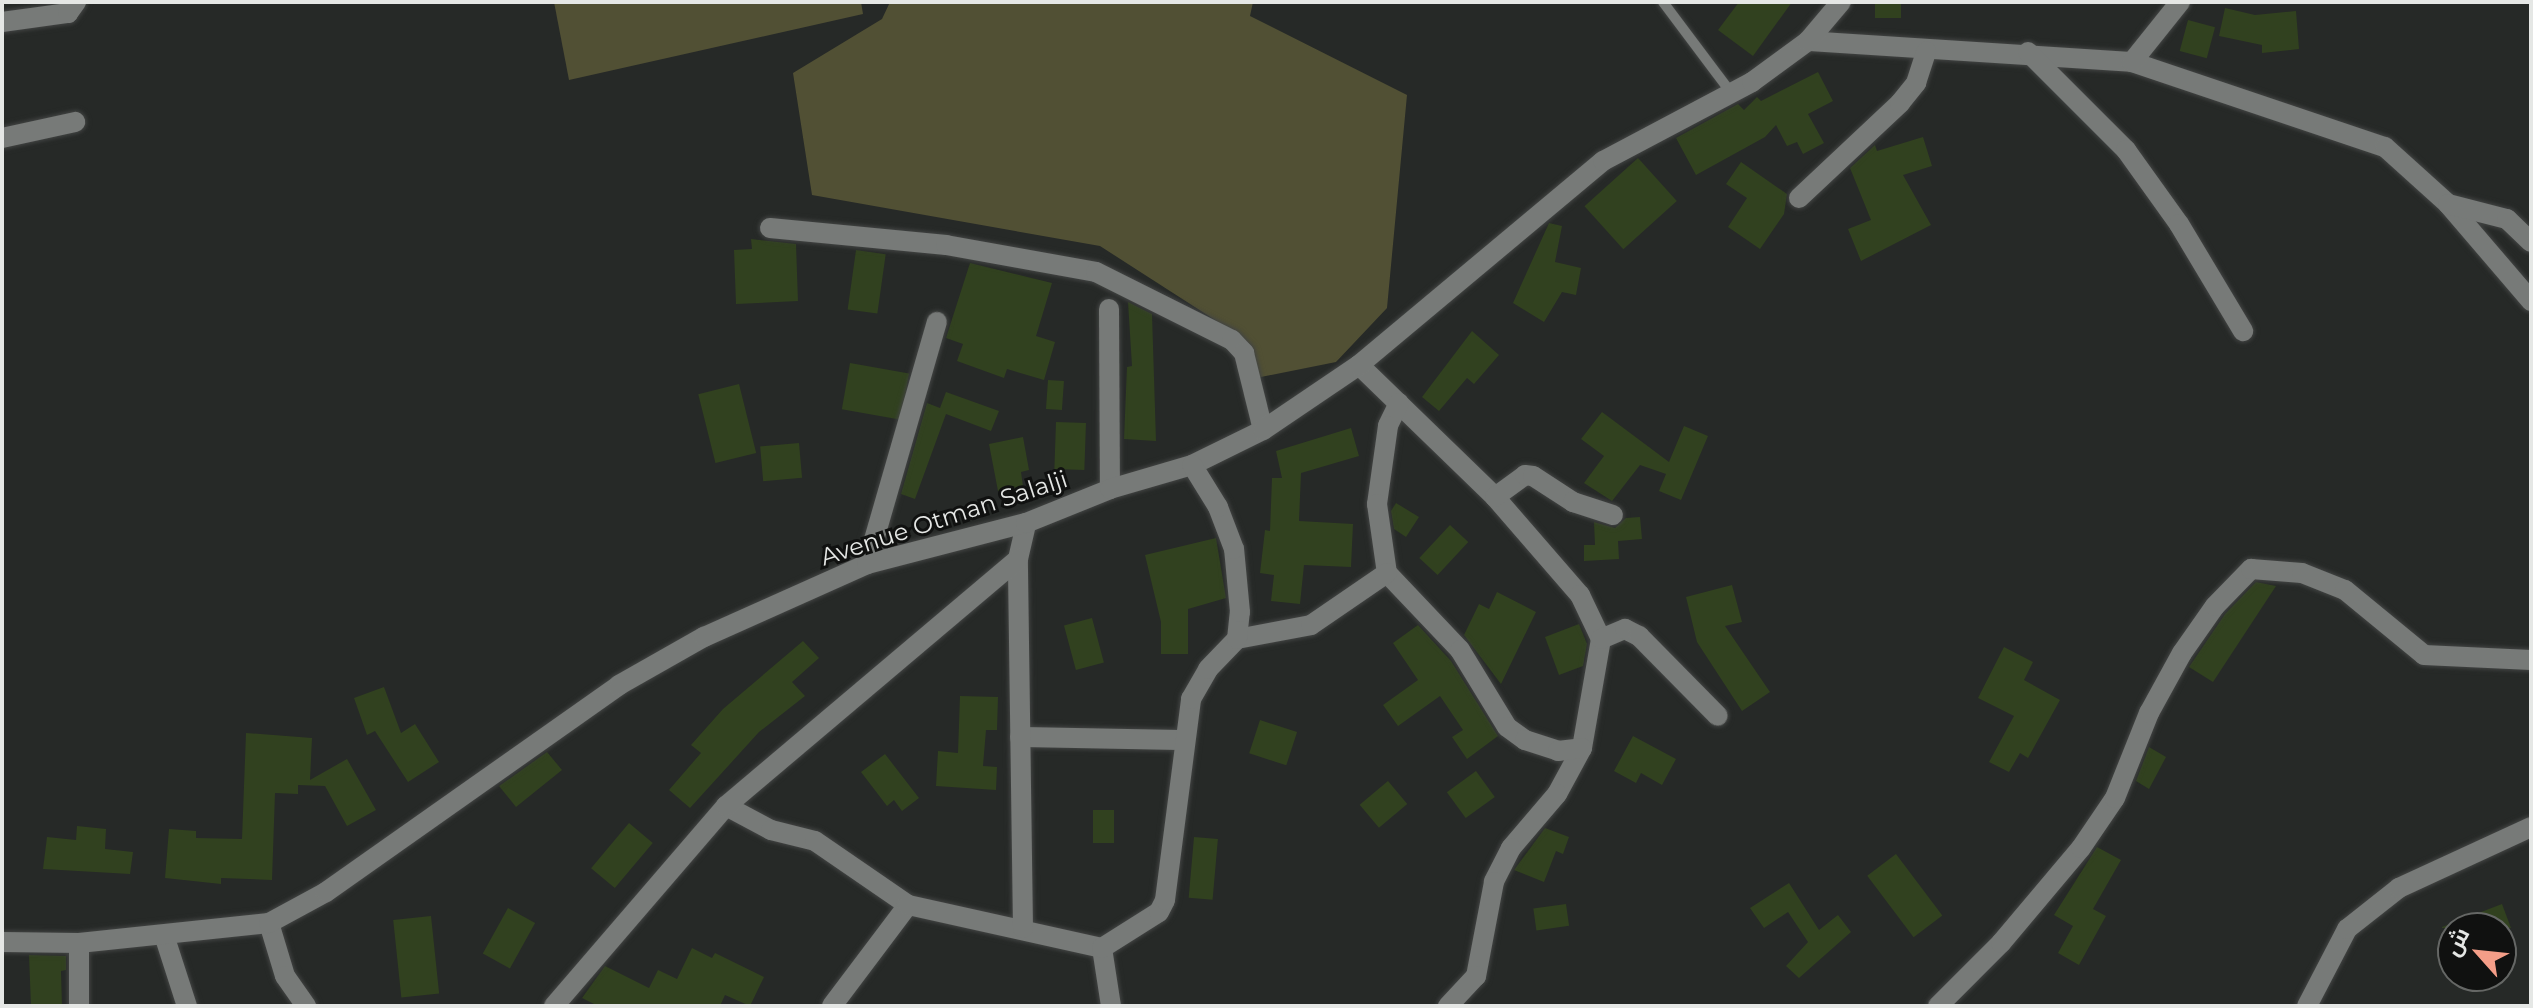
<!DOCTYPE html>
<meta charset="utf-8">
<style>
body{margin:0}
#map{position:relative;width:2533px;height:1008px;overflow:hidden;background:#262927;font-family:Montserrat,Cairo,sans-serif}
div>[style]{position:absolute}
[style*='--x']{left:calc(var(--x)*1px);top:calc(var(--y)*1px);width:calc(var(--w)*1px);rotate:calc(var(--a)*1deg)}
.green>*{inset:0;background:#515034}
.building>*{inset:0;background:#31411f;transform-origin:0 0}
.roads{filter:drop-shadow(0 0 2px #424443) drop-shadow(0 0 2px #424443)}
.service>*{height:10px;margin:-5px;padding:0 5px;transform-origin:5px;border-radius:5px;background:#777a78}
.minor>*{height:20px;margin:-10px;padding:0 10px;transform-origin:10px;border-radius:10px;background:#777a78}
span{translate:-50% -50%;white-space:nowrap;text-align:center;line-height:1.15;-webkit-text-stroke:6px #101110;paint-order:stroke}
.street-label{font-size:24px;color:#e5e7e5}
.frame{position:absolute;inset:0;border:4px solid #e5e7e5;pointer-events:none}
.north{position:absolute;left:2437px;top:912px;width:80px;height:80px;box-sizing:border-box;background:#101110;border:2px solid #656765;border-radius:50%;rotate:297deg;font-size:22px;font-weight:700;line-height:32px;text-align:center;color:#e5e7e5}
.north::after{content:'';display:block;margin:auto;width:28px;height:36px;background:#f49e88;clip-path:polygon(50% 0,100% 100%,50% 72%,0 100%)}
</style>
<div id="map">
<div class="green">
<div style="clip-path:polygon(554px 2px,861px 2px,863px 14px,569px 80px)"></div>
<div style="clip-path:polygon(890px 2px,1253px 2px,1250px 16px,1407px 95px,1387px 308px,1336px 362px,1256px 378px,1229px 329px,1100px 246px,812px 195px,793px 73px,882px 19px)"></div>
</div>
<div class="building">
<div style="clip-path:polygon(1739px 2px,1792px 2px,1753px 56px,1718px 30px)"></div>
<div style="left:1875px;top:2px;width:26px;height:16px"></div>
<div style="clip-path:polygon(2225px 8px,2255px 15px,2296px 11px,2299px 49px,2262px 53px,2262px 45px,2219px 36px)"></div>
<div style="left:2188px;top:20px;width:28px;height:32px;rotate:15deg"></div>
<div style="clip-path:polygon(1818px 72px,1833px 101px,1808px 114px,1824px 143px,1803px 154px,1797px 142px,1787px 146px,1776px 125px,1765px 137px,1696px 175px,1676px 138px,1738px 104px,1744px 110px,1757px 97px,1761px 101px)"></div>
<div style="clip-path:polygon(1923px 137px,1932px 166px,1903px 175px,1931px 225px,1861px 261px,1848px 229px,1871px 220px,1850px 168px,1875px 145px,1877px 151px)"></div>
<div style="left:1638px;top:158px;width:58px;height:72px;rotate:48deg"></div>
<div style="clip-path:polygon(1741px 162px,1787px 194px,1784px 214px,1760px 249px,1728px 227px,1747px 198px,1726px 184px)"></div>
<div style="clip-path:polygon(1549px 223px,1562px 226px,1555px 262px,1581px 268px,1576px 295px,1562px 292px,1544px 322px,1513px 303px)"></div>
<div style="clip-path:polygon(751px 239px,796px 244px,798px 301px,736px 304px,734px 250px,752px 249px)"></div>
<div style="left:856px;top:250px;width:30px;height:60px;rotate:8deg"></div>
<div style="clip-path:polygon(970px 263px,1052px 283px,1036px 336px,1055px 342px,1044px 380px,1007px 369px,1004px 378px,957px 361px,963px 344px,946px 338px)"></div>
<div style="clip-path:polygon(1128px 302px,1152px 314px,1156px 441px,1124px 439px,1127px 367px,1132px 366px)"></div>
<div style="clip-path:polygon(1472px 331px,1499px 355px,1474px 384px,1467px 378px,1439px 411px,1422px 397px)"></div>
<div style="left:850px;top:363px;width:60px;height:47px;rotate:10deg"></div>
<div style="left:1048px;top:380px;width:16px;height:29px;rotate:4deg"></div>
<div style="left:739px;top:384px;width:71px;height:42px;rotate:76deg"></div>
<div style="clip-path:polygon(946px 392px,999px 411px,991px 431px,946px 414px,915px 499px,901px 494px,927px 403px,940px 408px)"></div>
<div style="clip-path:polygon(1602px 412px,1669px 462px,1684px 426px,1708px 436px,1681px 500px,1659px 491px,1666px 474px,1640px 465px,1612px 501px,1584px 483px,1604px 456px,1581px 439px)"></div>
<div style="left:1056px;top:422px;width:30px;height:47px;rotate:2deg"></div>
<div style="clip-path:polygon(1351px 428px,1359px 456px,1301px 473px,1299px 521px,1353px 524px,1351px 567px,1304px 565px,1300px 604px,1271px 601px,1274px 575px,1260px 573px,1265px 530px,1270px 531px,1272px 478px,1282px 478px,1276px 451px)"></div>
<div style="clip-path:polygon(1023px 437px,1029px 470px,1021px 472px,1023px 486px,998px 491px,989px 444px)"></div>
<div style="left:799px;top:443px;width:35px;height:39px;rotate:85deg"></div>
<div style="clip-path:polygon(1396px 503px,1419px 517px,1406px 537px,1394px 529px,1391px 511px)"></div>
<div style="clip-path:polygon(1640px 517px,1642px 539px,1618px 541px,1619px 559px,1584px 561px,1584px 545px,1595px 545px,1594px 522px,1615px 528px,1626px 518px)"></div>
<div style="left:1450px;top:525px;width:25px;height:45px;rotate:43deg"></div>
<div style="clip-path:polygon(1216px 538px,1226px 598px,1188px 609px,1188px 654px,1161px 654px,1161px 622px,1145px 555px)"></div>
<div style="clip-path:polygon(2256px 582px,2276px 586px,2213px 682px,2189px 667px,2225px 614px)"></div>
<div style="clip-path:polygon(1732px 585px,1742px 622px,1725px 626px,1770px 692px,1742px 711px,1697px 642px,1686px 597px)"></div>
<div style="clip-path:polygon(1497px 592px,1536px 612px,1501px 684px,1464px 635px,1479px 604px,1489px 609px)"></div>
<div style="left:1092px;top:618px;width:46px;height:29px;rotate:75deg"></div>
<div style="clip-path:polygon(1579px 624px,1587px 644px,1583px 666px,1559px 675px,1545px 637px)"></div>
<div style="clip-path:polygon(1418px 625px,1451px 661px,1498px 736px,1467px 759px,1452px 737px,1463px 730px,1440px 696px,1398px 726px,1383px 705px,1418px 680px,1393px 643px)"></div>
<div style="clip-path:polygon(803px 641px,819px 658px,792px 682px,805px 696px,759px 732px,690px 808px,669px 790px,701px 753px,691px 745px,723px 709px)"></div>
<div style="clip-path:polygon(2004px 647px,2033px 662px,2024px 680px,2060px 700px,2028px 758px,2020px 753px,2009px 772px,1989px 762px,2014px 716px,1978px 698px)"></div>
<div style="clip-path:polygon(384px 687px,401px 733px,415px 724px,439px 762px,408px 782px,375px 731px,367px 735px,354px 698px)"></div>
<div style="clip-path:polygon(960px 696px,998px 697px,997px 730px,986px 730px,983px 766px,997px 767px,996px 790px,936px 786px,938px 751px,958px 753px)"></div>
<div style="left:1260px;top:720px;width:39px;height:35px;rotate:18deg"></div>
<div style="clip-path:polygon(246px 733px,312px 738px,310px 780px,347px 759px,376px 810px,347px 826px,325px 786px,298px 785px,298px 794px,275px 793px,272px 880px,221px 878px,221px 884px,165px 878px,169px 829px,196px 831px,196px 838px,242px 839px)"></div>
<div style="clip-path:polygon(1633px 736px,1676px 759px,1662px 785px,1641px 773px,1636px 783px,1614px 771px)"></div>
<div style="clip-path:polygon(2149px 747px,2166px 757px,2149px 789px,2136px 781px)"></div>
<div style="clip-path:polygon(547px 752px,562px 770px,516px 807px,499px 786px)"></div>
<div style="clip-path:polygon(885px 754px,919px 798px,902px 811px,894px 800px,887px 806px,861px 772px)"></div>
<div style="left:1476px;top:771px;width:32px;height:36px;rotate:54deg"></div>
<div style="left:1388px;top:781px;width:30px;height:37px;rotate:50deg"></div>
<div style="left:1093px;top:810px;width:21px;height:33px"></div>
<div style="left:629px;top:823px;width:31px;height:59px;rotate:40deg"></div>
<div style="clip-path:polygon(77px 826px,106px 829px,105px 849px,133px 852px,130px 874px,43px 869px,47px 837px,76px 840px)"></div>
<div style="clip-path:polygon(1545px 828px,1569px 837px,1563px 854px,1556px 851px,1544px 882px,1514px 870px)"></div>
<div style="left:1194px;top:837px;width:24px;height:61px;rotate:5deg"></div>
<div style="clip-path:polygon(2097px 847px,2121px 860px,2093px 909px,2106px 916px,2079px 965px,2058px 953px,2073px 926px,2054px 915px)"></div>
<div style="left:1896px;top:854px;width:77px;height:36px;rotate:53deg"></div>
<div style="clip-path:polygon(1789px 883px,1819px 930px,1838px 915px,1851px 932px,1799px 978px,1786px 966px,1808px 942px,1788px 912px,1764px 928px,1750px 908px)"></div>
<div style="left:1566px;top:904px;width:22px;height:33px;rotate:82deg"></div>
<div style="clip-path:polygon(2502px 904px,2511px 928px,2442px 928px,2442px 927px)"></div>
<div style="left:508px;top:908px;width:31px;height:52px;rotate:29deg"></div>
<div style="left:431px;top:916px;width:78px;height:38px;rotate:84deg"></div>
<div style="clip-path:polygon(692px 948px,712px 958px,715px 953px,764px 977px,750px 1006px,725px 995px,720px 1006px,598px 1006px,582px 998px,605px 966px,649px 988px,658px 970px,677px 979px)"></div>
<div style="clip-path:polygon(29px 955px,66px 956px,66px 970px,61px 971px,62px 1005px,31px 1006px)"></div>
</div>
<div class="roads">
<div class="service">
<div style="--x:1663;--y:2;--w:115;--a:53.1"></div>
</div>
<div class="minor">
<div style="--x:2;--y:22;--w:67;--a:-7.8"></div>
<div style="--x:68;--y:13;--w:14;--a:-54"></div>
<div style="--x:1808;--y:41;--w:325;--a:3.7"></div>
<div style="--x:2132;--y:62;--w:267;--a:18.6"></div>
<div style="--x:2385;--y:147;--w:85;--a:42.1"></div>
<div style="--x:2448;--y:204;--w:128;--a:49.4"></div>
<div style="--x:2028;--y:52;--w:139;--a:45"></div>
<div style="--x:2126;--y:150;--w:91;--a:54.4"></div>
<div style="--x:2179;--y:224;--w:125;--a:59.1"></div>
<div style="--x:2132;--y:62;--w:77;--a:-51.3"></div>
<div style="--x:2;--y:138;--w:75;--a:-12.4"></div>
<div style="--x:1799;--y:198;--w:139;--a:-43.2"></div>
<div style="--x:1900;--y:103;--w:26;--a:-51"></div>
<div style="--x:1916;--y:83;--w:33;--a:-72"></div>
<div style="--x:2448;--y:204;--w:61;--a:14.3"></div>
<div style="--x:2507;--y:219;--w:33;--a:44"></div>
<div style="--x:770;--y:228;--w:177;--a:5.5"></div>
<div style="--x:946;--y:245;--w:152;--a:10.2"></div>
<div style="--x:1096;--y:272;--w:152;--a:26.6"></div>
<div style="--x:1232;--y:340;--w:18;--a:47"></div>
<div style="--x:1244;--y:353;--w:79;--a:76.1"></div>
<div style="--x:1109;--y:309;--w:180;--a:89.7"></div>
<div style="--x:1359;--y:365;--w:190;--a:44.1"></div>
<div style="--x:1495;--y:497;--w:130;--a:49.1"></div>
<div style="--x:1580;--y:595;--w:49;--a:64.5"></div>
<div style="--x:1601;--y:639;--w:111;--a:99.9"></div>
<div style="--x:1582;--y:748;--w:52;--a:118.5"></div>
<div style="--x:1557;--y:794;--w:71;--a:130.4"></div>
<div style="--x:1511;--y:848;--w:38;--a:117"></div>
<div style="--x:1494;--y:882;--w:96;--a:100.8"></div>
<div style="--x:1476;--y:976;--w:41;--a:133"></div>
<div style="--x:1399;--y:403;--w:25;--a:116"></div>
<div style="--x:1388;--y:426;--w:79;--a:98"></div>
<div style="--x:1377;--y:504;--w:70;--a:81.8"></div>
<div style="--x:1387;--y:573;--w:106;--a:46.5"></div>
<div style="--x:1460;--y:650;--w:90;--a:58.6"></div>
<div style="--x:1507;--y:727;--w:22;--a:36"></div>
<div style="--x:1525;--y:740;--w:35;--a:18"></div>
<div style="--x:1558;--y:751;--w:24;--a:-7"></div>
<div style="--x:1495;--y:497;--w:37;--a:-36"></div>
<div style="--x:1525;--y:475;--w:8;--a:7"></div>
<div style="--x:1533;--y:476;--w:48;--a:33"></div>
<div style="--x:1573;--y:502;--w:42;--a:18"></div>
<div style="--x:867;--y:564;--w:252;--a:-73.9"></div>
<div style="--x:1237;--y:639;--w:75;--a:-10.7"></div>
<div style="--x:1311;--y:625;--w:92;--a:-34.4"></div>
<div style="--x:1601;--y:639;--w:26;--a:-23"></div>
<div style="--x:1625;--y:629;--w:16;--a:27"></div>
<div style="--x:1639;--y:636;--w:112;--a:45.4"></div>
<div style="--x:1020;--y:737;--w:163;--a:1.1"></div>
<div style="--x:726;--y:806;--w:51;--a:28.1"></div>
<div style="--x:771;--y:830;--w:45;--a:14"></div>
<div style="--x:815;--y:841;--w:113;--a:34.5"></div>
<div style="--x:908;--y:905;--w:126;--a:127"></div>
<div style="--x:908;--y:905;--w:199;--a:12.5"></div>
<div style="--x:269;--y:923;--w:55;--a:73.2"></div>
<div style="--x:285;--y:976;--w:37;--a:55"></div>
<div style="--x:1023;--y:928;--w:369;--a:-90.8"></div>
<div style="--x:1018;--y:559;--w:37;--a:-77"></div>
<div style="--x:164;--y:935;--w:75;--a:72.1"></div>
<div style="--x:2;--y:942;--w:77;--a:0.7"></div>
<div style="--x:79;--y:943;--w:191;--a:-6"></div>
<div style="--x:269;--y:923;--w:65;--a:-28.5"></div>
<div style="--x:326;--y:892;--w:359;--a:-35.2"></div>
<div style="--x:619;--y:685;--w:98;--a:-29.5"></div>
<div style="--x:704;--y:637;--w:179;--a:-24.1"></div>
<div style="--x:867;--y:564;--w:164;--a:-14.5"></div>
<div style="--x:1026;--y:523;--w:91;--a:-22"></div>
<div style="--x:1110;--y:489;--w:85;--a:-16.3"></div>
<div style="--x:1192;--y:465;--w:79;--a:-26.2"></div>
<div style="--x:1263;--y:430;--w:116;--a:-34.1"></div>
<div style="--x:1359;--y:365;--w:318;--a:-39.9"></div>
<div style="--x:1603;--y:161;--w:169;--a:-27.9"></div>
<div style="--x:1752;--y:82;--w:69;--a:-36.2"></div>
<div style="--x:1808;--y:41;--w:51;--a:-49.8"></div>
<div style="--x:79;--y:943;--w:63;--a:90"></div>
<div style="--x:554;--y:1006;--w:264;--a:-49.3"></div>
<div style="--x:726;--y:806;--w:382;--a:-40.2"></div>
<div style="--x:1111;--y:1006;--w:59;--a:-98.8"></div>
<div style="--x:1102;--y:948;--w:67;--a:-32.3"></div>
<div style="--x:1159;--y:912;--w:13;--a:-63"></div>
<div style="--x:1165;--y:900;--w:203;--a:-82.6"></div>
<div style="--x:1191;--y:699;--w:34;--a:-60"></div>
<div style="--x:1208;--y:669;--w:42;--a:-46"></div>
<div style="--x:1237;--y:639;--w:27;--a:-84"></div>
<div style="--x:1240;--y:612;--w:63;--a:-95.4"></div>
<div style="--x:1234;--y:549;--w:45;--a:-110.9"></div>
<div style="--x:1218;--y:507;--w:49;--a:-121.8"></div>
<div style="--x:1938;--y:1006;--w:89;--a:-45"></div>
<div style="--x:2001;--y:943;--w:124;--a:-49.9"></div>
<div style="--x:2081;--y:848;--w:60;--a:-55.8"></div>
<div style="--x:2115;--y:798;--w:92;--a:-68.2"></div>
<div style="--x:2149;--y:713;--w:68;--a:-61.2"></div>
<div style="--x:2182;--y:653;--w:57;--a:-54.9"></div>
<div style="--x:2215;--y:606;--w:52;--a:-45.8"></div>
<div style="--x:2251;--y:569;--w:51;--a:4.5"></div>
<div style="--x:2302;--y:573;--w:46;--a:21.6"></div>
<div style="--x:2345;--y:590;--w:102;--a:39.4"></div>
<div style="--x:2424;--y:655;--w:107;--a:2.7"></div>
<div style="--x:2307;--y:1006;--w:87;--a:-62.5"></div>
<div style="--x:2347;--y:929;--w:66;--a:-38.3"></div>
<div style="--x:2399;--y:888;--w:145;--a:-24.8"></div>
</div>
</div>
<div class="street-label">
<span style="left:944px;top:518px;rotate:-18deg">Avenue Otman Salalji</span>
</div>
<div class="frame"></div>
<div class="north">ش</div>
</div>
